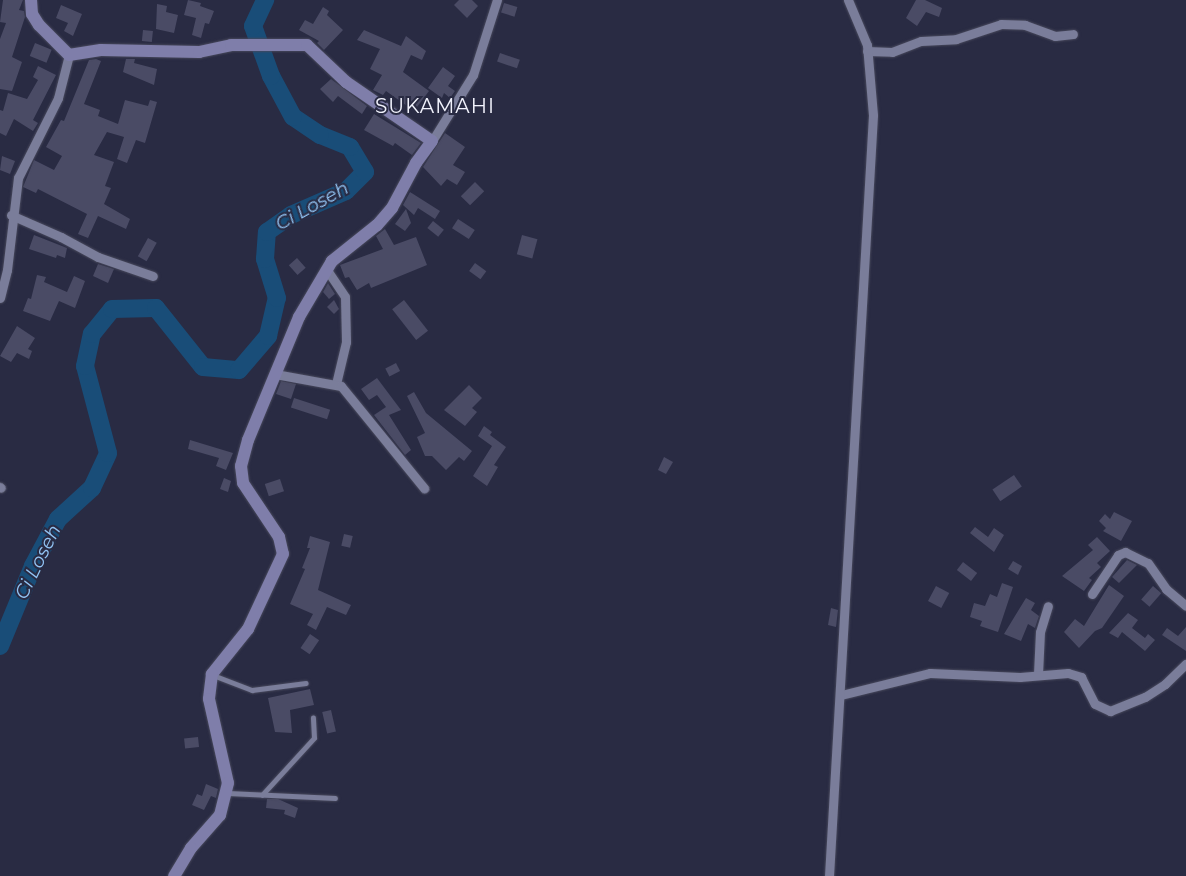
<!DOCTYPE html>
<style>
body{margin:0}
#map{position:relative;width:1186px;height:876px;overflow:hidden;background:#292b43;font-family:Montserrat,sans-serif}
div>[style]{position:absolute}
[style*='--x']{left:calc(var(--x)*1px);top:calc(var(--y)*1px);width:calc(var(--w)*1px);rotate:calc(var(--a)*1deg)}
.river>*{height:18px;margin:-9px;padding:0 9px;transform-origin:9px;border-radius:9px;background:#194d78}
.building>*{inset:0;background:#4a4b65;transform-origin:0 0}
.roads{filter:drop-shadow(0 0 1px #48495c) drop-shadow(0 0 1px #48495c)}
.lane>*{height:4.5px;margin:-2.25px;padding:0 2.25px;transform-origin:2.25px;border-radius:2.25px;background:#7a7d9a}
.street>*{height:9px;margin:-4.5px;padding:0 4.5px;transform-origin:4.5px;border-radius:4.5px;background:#7a7d9a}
.secondary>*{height:12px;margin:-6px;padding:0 6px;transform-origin:6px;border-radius:6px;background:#7f7eaa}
span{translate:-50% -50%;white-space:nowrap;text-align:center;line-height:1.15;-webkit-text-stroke:4px #292b43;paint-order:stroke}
.water-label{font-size:19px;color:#92c4f4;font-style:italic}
.quarter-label{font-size:20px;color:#f2f3fd;letter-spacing:1px}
</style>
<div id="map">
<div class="river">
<div style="--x:0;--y:646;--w:87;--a:-67.6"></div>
<div style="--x:33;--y:566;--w:53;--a:-62"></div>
<div style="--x:58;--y:519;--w:46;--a:-42.4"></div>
<div style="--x:92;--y:488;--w:38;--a:-65"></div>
<div style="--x:108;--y:453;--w:90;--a:-104.8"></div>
<div style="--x:85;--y:366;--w:33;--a:-78"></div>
<div style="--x:92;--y:334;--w:32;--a:-51"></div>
<div style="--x:112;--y:309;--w:44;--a:-1.3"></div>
<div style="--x:156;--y:308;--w:75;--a:51.5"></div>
<div style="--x:203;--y:367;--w:36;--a:5"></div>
<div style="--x:239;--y:370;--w:45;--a:-49.5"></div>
<div style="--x:268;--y:336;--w:39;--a:-77"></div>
<div style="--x:277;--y:298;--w:41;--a:-107.1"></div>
<div style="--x:265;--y:259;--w:27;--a:-86"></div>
<div style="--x:267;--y:232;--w:29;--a:-35"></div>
<div style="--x:291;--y:215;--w:60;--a:-23.6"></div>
<div style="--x:346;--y:191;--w:27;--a:-45"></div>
<div style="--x:365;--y:172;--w:29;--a:-121"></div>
<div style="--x:350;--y:147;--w:32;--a:-158"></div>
<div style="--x:320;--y:135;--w:32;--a:-146"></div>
<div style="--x:293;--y:117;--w:47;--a:-118.2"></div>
<div style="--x:271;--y:76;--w:53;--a:-109.8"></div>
<div style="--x:253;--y:26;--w:29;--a:-65"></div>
</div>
<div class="building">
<div style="clip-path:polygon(3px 0,23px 0,19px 10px,24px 11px,25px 17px,12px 57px,22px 62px,12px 91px,0 89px,0 39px,6px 23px,0 22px)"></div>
<div style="clip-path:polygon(188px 0,201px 3px,200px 6px,214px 11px,209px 24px,205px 23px,201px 38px,192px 35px,196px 18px,184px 15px)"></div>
<div style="clip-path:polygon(459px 0,472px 0,478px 6px,467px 18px,454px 5px)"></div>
<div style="clip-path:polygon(916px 0,925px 0,942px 8px,939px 17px,926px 12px,917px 26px,906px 18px)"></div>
<div style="left:504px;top:3px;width:14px;height:10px;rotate:17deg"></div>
<div style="clip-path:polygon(157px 4px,167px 6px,166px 12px,178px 15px,174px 33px,156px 29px)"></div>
<div style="clip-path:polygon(61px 5px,82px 14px,73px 36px,64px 31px,68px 23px,56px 18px)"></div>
<div style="clip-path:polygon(323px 7px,329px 11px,327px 15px,343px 30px,324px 50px,317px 43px,319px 41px,299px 30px,305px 20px,313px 24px)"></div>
<div style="left:143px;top:30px;width:10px;height:11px;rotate:6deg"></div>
<div style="clip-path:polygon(364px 30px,401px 46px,406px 36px,426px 51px,422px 60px,411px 55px,403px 72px,429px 91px,414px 111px,386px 91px,383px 95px,373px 90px,382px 75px,370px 69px,380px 49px,357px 40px)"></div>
<div style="left:35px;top:43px;width:18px;height:14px;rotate:22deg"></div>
<div style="left:500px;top:53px;width:21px;height:9px;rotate:19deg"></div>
<div style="clip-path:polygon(96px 59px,101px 61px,84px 104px,100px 110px,98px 116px,118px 124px,125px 100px,148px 106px,150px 100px,157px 102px,145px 143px,136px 140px,127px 163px,117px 159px,124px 137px,107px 132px,94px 155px,114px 162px,105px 186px,111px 188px,104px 204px,130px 219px,126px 229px,98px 216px,88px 238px,78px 234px,87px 214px,38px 189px,36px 193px,23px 187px,34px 160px,54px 170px,62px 156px,46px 147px,61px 120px,64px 121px,89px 60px)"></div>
<div style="clip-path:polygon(126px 59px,135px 59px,134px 63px,157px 69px,154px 85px,123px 72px)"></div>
<div style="clip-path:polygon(38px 66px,56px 75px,33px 120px,38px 123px,33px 131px,14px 119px,6px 136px,0 133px,0 110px,3px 111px,8px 93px,27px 99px,38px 80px,33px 77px)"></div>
<div style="clip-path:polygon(443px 67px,455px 76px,448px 86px,455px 91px,450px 98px,444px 93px,442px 98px,428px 88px)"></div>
<div style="clip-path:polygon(331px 79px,367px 106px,362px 114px,338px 96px,333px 102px,320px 89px)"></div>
<div style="clip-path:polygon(374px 114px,421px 143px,412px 155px,395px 143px,393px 146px,364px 130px)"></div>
<div style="clip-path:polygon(445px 133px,465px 147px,453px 165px,465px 172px,457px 185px,447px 179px,441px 186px,423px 167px)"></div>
<div style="clip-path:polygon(2px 156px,15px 161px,10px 174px,0 170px)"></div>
<div style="left:475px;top:182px;width:13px;height:20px;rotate:45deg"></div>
<div style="clip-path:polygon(410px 192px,440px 211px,435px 219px,418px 208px,414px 215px,403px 205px)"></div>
<div style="clip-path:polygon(406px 209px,411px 223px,405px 231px,395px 224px)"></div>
<div style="left:458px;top:219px;width:20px;height:11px;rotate:33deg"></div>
<div style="left:433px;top:221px;width:14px;height:9px;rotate:39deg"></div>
<div style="clip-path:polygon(385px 229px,394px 245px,416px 237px,427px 265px,371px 288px,369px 283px,357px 290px,349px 277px,345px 278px,340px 265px,383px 249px,376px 236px)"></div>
<div style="clip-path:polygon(34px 235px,67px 248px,65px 258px,57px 255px,56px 258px,29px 249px)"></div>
<div style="left:522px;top:235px;width:16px;height:20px;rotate:15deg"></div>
<div style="left:148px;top:238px;width:10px;height:21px;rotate:29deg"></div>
<div style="left:297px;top:258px;width:13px;height:11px;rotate:48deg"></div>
<div style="left:475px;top:263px;width:14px;height:10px;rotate:36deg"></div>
<div style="clip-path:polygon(98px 264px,114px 269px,108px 283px,93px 276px)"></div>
<div style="clip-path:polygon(37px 275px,46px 277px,44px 282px,67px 292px,74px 276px,85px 281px,75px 308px,59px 301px,50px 321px,23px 311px,28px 298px,31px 299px)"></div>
<div style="clip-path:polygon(328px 283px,335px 294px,329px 299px,323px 292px)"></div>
<div style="clip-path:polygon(334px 300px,339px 309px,334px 314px,327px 307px)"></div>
<div style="left:404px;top:300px;width:39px;height:15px;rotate:52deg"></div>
<div style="clip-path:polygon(17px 326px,35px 338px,28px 349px,32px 351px,29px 359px,17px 353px,11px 362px,0 356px)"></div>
<div style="left:396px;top:363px;width:9px;height:12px;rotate:63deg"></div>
<div style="clip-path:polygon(377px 378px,401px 410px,389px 415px,411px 450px,405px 455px,374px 415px,386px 407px,377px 395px,369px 400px,361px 389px)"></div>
<div style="clip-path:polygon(281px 381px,296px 384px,291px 399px,276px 394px)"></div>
<div style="clip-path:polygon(469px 385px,482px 398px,472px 408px,477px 412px,465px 426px,444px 410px)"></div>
<div style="clip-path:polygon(414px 392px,426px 413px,472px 451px,464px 461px,459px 457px,446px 470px,432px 456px,425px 456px,417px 437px,425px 433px,407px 396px)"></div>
<div style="left:294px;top:398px;width:38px;height:10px;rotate:18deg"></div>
<div style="clip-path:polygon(484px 426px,492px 432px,490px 435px,506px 447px,494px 465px,498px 467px,487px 486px,473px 476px,492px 446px,478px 436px)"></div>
<div style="clip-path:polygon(190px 440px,233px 453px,226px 470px,216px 466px,219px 458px,188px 449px)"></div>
<div style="clip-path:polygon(664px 457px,673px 462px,666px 474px,658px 470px)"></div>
<div style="left:1014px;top:475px;width:14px;height:26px;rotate:56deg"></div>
<div style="clip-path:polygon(224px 478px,231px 481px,228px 492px,220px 489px)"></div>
<div style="left:280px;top:479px;width:13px;height:16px;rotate:72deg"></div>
<div style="clip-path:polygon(1114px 512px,1132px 521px,1121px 541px,1103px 531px,1106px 528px,1099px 521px,1105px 514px,1110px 519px)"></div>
<div style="clip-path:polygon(975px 527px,988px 537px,994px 528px,1004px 535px,994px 552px,970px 533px)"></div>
<div style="left:344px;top:534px;width:9px;height:12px;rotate:13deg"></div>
<div style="clip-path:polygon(310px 536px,330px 542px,318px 590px,351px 605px,346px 615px,327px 607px,316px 630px,307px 625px,313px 614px,290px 604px,305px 569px,302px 568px,310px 548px,307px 548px)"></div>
<div style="clip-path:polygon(1097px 537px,1110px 551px,1097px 563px,1101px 567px,1089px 578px,1092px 580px,1084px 591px,1062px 576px,1093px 550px,1088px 545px)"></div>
<div style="clip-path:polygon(1127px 560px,1137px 565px,1119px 583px,1112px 577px)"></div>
<div style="clip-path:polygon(1013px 561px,1022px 566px,1018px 575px,1008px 569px)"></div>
<div style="left:963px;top:562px;width:18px;height:10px;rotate:38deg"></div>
<div style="clip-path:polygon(1002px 583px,1013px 587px,998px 632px,980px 626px,982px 621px,970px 617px,974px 603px,985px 606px,990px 594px,997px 597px)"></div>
<div style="clip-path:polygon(1109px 585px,1124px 596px,1102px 628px,1095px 631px,1079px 648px,1064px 632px,1075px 619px,1084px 626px)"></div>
<div style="left:936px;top:586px;width:15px;height:17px;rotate:28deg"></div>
<div style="left:1153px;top:586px;width:11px;height:18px;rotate:41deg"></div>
<div style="clip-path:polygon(1026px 598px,1035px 603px,1031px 610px,1039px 616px,1035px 628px,1028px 624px,1021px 641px,1004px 634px)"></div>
<div style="clip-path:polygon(831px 608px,838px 610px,836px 627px,828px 625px)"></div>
<div style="clip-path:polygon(1128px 613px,1138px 620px,1132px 628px,1145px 638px,1148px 634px,1155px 640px,1145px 651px,1122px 632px,1118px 638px,1109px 633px)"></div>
<div style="clip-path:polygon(1186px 627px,1186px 651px,1162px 635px,1167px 628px,1178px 636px)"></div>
<div style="left:310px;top:634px;width:11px;height:17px;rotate:34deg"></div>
<div style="clip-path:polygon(310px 689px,314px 705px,290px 710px,292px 733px,275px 732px,268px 698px)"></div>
<div style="left:331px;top:710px;width:22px;height:9px;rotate:77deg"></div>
<div style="left:198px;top:737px;width:10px;height:14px;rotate:84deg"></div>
<div style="clip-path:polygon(206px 784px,218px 789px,216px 798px,211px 796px,204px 810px,192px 805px,197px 794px,202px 796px)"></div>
<div style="clip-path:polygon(267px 799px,278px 799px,298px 808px,295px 818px,284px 814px,285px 810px,266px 808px)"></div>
</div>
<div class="roads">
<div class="lane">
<div style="--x:213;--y:675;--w:42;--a:21"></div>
<div style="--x:252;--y:690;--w:54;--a:-7.4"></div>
<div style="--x:228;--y:793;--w:107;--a:2.7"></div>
<div style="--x:262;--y:795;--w:77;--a:-47.6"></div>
<div style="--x:314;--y:738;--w:20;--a:-93"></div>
</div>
<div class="street">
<div style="--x:867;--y:51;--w:25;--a:2"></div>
<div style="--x:892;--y:52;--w:31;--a:-21"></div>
<div style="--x:921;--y:41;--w:35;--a:-3"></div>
<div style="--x:956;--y:39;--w:47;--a:-18.4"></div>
<div style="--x:1001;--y:24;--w:24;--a:2"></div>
<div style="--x:1025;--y:25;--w:32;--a:20"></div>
<div style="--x:1055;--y:36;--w:18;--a:-6"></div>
<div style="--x:432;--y:141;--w:78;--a:-58.2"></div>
<div style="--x:473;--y:75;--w:79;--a:-72.3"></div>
<div style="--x:11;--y:215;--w:55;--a:23.7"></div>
<div style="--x:61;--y:237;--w:42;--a:28.4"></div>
<div style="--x:98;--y:257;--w:58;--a:19.1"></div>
<div style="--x:327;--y:270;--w:32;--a:56"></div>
<div style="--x:345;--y:297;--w:45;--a:88.7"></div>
<div style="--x:346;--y:342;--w:43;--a:103.4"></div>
<div style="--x:0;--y:298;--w:29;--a:-76"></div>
<div style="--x:7;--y:270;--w:93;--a:-83.2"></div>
<div style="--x:18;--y:178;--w:89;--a:-63.4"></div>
<div style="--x:58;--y:98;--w:44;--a:-75.7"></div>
<div style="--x:275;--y:374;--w:67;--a:10.3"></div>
<div style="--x:341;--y:386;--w:132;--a:50.9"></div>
<div style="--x:0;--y:487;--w:1;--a:45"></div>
<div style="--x:1092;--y:594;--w:47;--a:-56.3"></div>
<div style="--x:1118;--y:555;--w:8;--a:-23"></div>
<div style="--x:1125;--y:552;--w:25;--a:26"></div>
<div style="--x:1148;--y:563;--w:32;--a:55"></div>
<div style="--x:1166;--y:589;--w:26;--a:40"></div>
<div style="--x:1038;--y:674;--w:42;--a:-87.3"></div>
<div style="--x:1040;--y:632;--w:27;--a:-73"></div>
<div style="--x:841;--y:695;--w:92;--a:-13.9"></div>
<div style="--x:930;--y:673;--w:90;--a:2.5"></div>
<div style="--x:1020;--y:677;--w:48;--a:-4.8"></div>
<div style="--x:1068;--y:673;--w:14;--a:17"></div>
<div style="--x:1081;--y:677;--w:30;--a:63"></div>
<div style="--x:1095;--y:704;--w:17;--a:25"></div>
<div style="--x:1110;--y:711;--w:38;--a:-22"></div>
<div style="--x:1145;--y:697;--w:24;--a:-33"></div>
<div style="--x:1165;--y:684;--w:29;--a:-44"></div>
<div style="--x:829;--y:876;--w:762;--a:-86.69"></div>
<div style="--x:873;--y:115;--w:70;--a:-94.9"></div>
<div style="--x:867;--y:45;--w:49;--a:-112.9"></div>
</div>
<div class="secondary">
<div style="--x:31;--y:0;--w:14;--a:86"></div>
<div style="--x:32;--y:14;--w:13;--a:58"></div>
<div style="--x:39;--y:25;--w:42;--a:45"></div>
<div style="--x:69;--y:55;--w:32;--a:-9"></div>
<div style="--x:101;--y:50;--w:98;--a:1.2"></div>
<div style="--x:199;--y:52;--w:33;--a:-12"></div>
<div style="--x:231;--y:45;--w:76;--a:0"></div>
<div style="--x:307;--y:45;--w:54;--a:43.5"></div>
<div style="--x:346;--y:82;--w:104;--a:34.5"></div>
<div style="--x:432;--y:141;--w:27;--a:126"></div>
<div style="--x:416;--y:163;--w:51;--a:118.1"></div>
<div style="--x:392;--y:208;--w:23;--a:131"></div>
<div style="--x:377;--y:225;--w:58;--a:141.3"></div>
<div style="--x:332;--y:261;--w:65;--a:120.5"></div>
<div style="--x:299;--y:317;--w:133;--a:112.5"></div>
<div style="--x:248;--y:440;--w:27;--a:105"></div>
<div style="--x:241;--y:466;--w:17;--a:83"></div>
<div style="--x:243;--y:483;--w:65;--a:56.3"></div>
<div style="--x:279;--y:537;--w:17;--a:77"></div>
<div style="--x:283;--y:554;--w:83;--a:115"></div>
<div style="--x:248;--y:629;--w:58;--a:128.7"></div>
<div style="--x:212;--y:674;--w:25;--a:97"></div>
<div style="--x:209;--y:699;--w:86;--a:77.3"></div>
<div style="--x:228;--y:783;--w:33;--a:104"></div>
<div style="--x:220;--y:815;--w:44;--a:131.3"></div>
<div style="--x:191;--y:848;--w:33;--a:121"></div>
</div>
</div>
<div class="water-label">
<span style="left:312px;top:206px;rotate:-29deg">Ci Loseh</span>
<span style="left:38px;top:562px;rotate:-64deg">Ci Loseh</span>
</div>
<div class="quarter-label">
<span style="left:435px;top:106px">SUKAMAHI</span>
</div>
</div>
